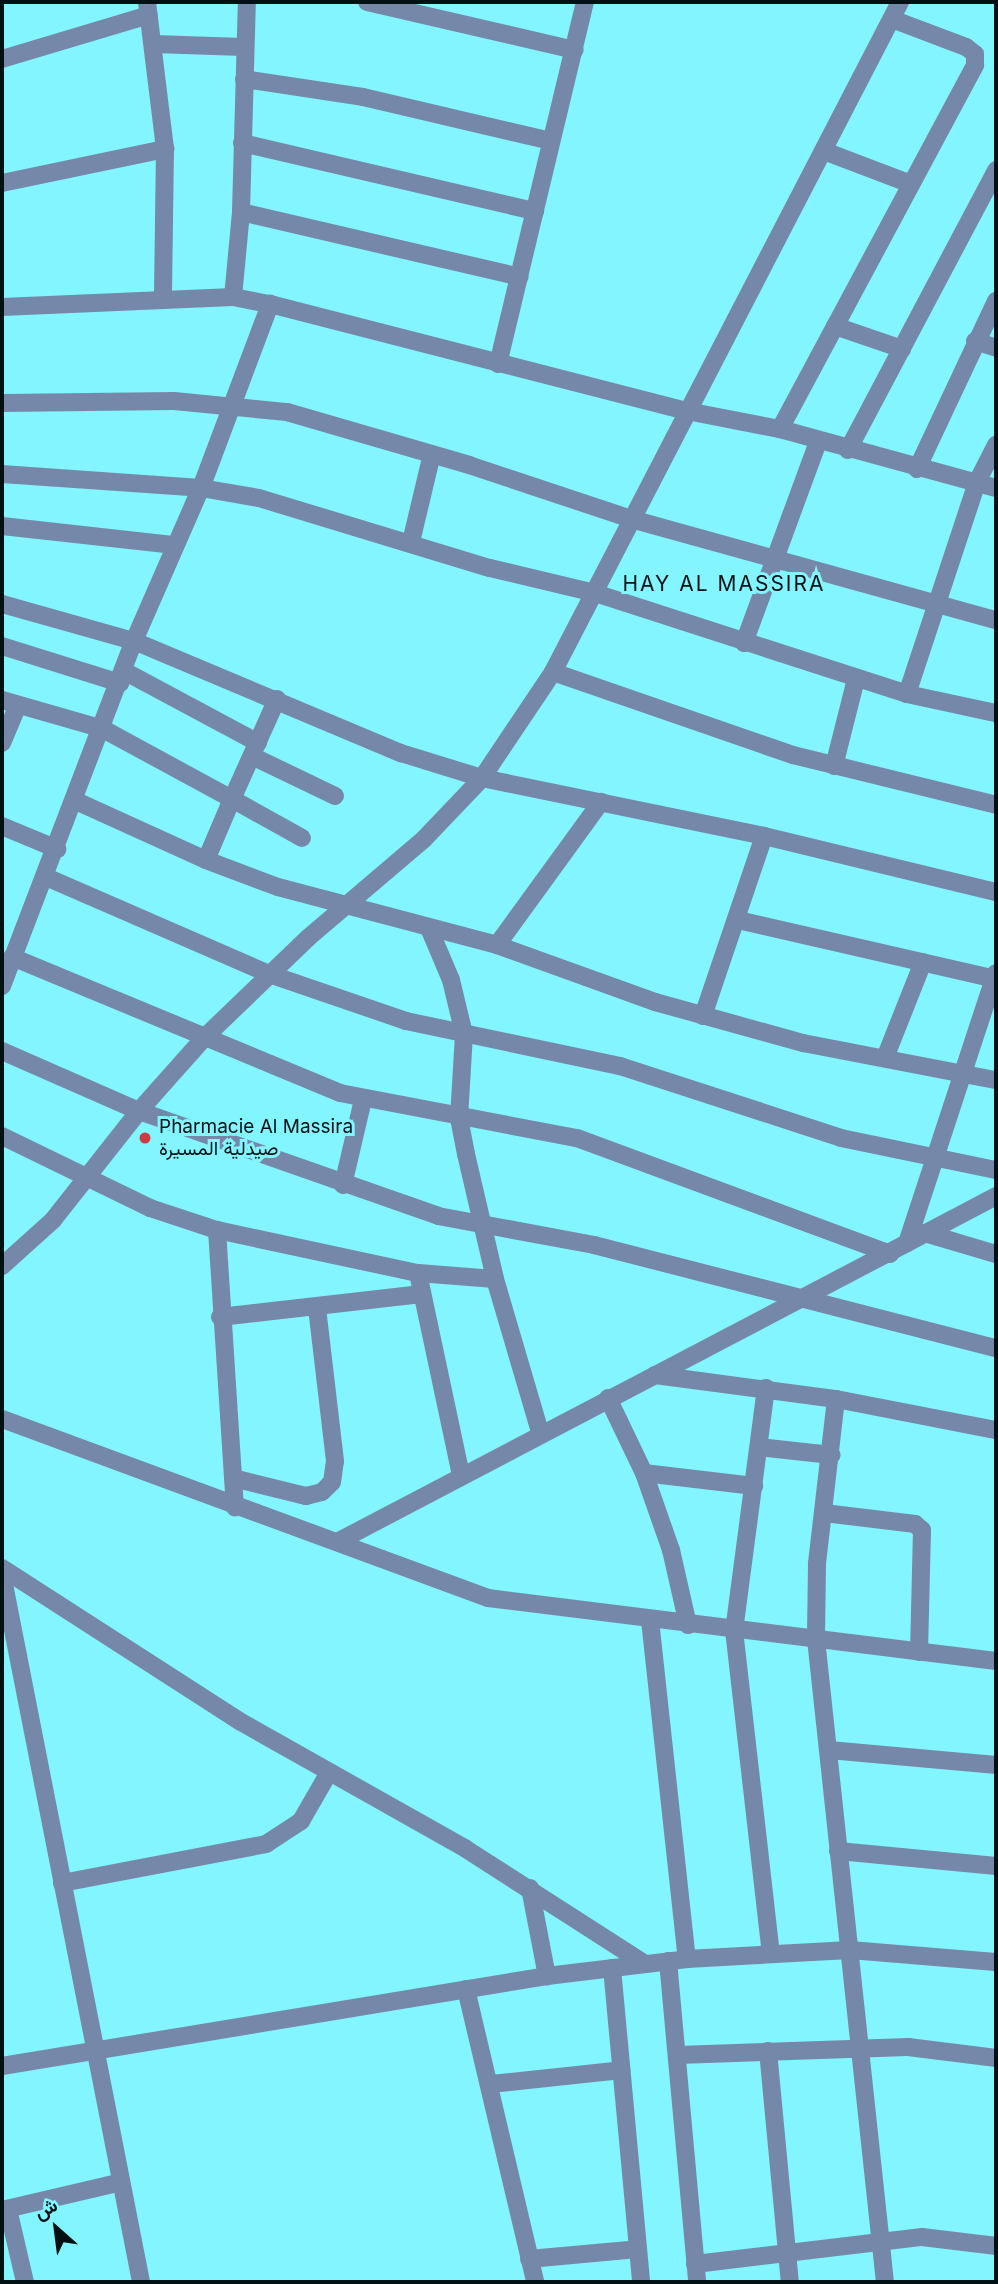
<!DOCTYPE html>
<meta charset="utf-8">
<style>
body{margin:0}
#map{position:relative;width:998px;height:2284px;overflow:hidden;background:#83f5fe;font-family:Inter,Vazirmatn,sans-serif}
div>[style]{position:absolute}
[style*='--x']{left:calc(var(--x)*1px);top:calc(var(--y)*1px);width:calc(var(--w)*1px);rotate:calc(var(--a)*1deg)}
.minor>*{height:18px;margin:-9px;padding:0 9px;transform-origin:9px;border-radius:9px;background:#7688a9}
.tertiary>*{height:18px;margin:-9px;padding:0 9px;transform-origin:9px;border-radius:9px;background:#7688a9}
.dots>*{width:19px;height:19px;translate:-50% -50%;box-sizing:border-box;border:4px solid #83f5fe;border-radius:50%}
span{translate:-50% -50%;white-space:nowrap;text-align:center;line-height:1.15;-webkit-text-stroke:6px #83f5fe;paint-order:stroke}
.poi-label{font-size:19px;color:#001113}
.left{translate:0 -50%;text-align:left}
.neighbourhood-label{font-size:21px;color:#001113;letter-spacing:2px}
.frame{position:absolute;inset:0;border:4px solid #001113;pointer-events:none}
.north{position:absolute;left:21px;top:2193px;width:70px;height:70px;-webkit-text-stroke:5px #83f5fe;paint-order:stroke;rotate:332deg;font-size:19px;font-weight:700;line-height:28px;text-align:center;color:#001113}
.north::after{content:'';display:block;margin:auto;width:24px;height:32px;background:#001113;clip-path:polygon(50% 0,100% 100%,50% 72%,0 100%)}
</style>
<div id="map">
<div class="minor">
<div style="--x:147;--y:2;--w:148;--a:83"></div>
<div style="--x:165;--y:149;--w:149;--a:90.8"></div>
<div style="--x:367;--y:2;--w:213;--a:13"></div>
<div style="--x:154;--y:44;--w:89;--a:1.9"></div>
<div style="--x:2;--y:59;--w:153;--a:-16.7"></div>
<div style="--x:244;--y:79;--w:120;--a:8.6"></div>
<div style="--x:363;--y:97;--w:192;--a:13.2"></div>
<div style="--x:242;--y:143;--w:301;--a:13.1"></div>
<div style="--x:824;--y:151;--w:93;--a:20.8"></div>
<div style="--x:2;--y:183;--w:167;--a:-11.8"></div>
<div style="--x:241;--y:212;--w:286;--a:13.1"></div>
<div style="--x:233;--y:297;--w:85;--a:-84.6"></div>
<div style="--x:241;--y:212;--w:210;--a:-88.4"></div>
<div style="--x:2;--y:307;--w:231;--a:-2.5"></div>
<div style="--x:233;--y:297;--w:38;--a:11"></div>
<div style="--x:270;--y:304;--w:431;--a:14.4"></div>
<div style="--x:687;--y:411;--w:95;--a:11"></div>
<div style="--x:780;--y:429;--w:224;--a:15.3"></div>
<div style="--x:835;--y:326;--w:71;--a:18.9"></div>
<div style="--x:975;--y:341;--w:22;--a:18"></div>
<div style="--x:498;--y:364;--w:372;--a:-76.5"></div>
<div style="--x:2;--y:403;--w:172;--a:-0.7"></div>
<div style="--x:174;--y:401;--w:114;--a:5.6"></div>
<div style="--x:287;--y:412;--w:190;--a:16.2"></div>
<div style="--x:469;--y:465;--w:171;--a:18.4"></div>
<div style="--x:631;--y:519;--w:379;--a:15.5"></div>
<div style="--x:780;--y:429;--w:413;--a:-61.8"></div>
<div style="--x:975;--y:65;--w:11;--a:-90"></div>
<div style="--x:975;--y:54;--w:11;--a:-142"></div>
<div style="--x:966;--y:47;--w:79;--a:-159.3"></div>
<div style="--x:848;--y:450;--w:317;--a:-62.1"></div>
<div style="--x:917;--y:469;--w:186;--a:-64.8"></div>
<div style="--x:2;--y:474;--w:199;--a:4"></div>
<div style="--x:201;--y:488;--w:59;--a:9.8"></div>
<div style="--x:259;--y:498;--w:241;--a:16.9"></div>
<div style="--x:490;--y:568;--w:108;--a:13.4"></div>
<div style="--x:595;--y:593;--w:328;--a:17.9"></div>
<div style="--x:907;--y:694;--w:91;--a:12.1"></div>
<div style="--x:2;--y:526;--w:174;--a:6.3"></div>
<div style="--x:411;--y:542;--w:90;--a:-76.6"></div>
<div style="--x:2;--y:604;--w:137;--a:15.7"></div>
<div style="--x:134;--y:641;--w:290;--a:22.8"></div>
<div style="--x:401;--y:753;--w:85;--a:17.2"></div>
<div style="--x:482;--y:778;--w:288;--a:11.6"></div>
<div style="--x:764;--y:836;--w:239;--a:13.6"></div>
<div style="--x:744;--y:643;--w:214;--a:-69.8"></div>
<div style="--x:2;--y:646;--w:124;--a:17.4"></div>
<div style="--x:124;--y:671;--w:152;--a:28.2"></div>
<div style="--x:553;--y:672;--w:254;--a:19.1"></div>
<div style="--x:793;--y:755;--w:209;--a:13.8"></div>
<div style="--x:907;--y:694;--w:223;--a:-71.7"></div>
<div style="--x:977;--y:482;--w:42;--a:-62.8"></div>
<div style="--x:277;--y:699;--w:110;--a:114.2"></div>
<div style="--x:232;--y:799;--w:80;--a:29.1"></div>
<div style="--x:2;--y:700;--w:105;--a:16"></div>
<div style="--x:103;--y:729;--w:147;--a:28.5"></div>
<div style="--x:232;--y:799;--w:66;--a:113.1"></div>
<div style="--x:2;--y:743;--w:41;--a:-67.2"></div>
<div style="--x:252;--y:756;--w:92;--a:25.7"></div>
<div style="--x:834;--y:766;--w:90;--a:-75.8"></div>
<div style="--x:76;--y:801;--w:143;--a:24.4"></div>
<div style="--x:206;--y:860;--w:77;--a:20.6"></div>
<div style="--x:278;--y:887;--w:227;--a:14.8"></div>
<div style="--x:497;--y:945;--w:168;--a:19.8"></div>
<div style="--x:655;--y:1002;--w:154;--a:15.5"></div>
<div style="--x:803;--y:1043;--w:197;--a:10.9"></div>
<div style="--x:2;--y:826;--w:60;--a:22.7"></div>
<div style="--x:46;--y:877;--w:243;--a:23.5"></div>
<div style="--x:269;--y:974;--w:145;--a:18.9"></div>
<div style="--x:406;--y:1021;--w:219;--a:11.9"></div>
<div style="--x:620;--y:1066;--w:232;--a:18"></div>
<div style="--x:841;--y:1138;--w:158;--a:11.7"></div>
<div style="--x:738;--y:920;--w:265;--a:12.9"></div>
<div style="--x:429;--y:928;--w:56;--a:67.1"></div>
<div style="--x:451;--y:980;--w:56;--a:76.5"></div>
<div style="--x:464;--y:1034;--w:84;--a:93.4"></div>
<div style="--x:459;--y:1118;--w:37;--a:79"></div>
<div style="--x:466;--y:1154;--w:128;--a:76.9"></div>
<div style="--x:495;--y:1279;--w:159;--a:73.6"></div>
<div style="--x:497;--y:945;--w:177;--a:-54"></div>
<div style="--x:12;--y:957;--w:355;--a:22.5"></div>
<div style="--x:340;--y:1093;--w:241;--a:10.8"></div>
<div style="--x:577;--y:1138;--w:334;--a:20.3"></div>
<div style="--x:2;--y:986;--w:369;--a:-69.1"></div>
<div style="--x:134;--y:641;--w:167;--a:-66.4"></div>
<div style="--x:201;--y:488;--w:197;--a:-69.4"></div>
<div style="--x:703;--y:1016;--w:190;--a:-71.3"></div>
<div style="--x:2;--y:1051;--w:150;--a:23.7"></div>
<div style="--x:139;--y:1111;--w:317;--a:19.3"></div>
<div style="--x:438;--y:1216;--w:159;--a:10.5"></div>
<div style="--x:594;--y:1245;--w:415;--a:14.4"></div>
<div style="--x:885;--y:1058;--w:103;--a:-68.4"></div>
<div style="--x:2;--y:1136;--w:165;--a:25.9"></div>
<div style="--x:150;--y:1208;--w:71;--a:18.2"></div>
<div style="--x:217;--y:1230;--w:206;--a:12.1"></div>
<div style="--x:418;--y:1273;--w:77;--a:4.5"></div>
<div style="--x:343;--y:1185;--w:87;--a:-76.8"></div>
<div style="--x:217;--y:1230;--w:278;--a:86.3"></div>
<div style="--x:925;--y:1233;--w:74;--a:16.5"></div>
<div style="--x:907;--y:1243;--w:101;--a:-27.8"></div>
<div style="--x:418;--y:1273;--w:208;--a:78"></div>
<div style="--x:220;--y:1317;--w:203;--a:-6.5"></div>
<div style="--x:655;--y:1375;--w:183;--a:7.6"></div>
<div style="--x:836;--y:1399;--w:163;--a:11"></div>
<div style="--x:766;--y:1388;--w:244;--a:97.5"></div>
<div style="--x:734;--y:1630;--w:326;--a:83.5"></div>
<div style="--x:608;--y:1398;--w:83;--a:64.4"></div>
<div style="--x:644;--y:1473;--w:82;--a:70.7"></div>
<div style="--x:671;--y:1550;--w:77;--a:77.2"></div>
<div style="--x:836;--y:1399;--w:166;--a:96.6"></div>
<div style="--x:817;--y:1564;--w:75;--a:90.8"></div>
<div style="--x:816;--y:1639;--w:647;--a:83.88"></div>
<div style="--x:2;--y:1419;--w:518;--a:20.22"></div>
<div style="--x:488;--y:1598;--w:512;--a:7.07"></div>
<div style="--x:759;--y:1447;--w:73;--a:6.3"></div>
<div style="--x:644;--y:1473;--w:111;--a:6.7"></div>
<div style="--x:233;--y:1478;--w:75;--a:13.9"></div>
<div style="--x:306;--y:1496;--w:16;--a:-14"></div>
<div style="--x:322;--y:1492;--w:14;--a:-45"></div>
<div style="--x:332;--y:1482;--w:21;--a:-82"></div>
<div style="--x:335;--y:1461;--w:154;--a:-96.7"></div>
<div style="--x:824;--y:1513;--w:92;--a:6.9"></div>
<div style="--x:915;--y:1524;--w:9;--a:41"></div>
<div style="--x:922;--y:1530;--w:122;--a:91.4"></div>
<div style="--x:339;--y:1541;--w:641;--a:-27.68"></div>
<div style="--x:907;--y:1243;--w:284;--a:-71.8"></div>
<div style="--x:2;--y:1568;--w:284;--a:32.8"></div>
<div style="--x:241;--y:1722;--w:258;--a:29.4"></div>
<div style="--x:466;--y:1849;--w:213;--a:32.7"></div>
<div style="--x:2;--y:1574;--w:722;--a:78.89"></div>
<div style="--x:650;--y:1620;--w:341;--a:83.8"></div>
<div style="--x:829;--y:1750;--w:168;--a:5.1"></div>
<div style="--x:838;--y:1851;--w:159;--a:5.4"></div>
<div style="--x:62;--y:1883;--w:208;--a:-10.8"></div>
<div style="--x:266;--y:1844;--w:42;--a:-33.3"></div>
<div style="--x:301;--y:1821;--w:54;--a:-60.1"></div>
<div style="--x:530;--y:1888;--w:90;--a:79.1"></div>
<div style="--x:668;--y:1961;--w:322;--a:84.8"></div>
<div style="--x:612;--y:1968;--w:315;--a:84.7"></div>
<div style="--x:466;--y:1989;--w:301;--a:76.7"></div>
<div style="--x:768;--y:2051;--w:232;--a:84.6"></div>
<div style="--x:678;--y:2055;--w:230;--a:-2"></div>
<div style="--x:908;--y:2047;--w:89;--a:7.1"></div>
<div style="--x:2;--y:2066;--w:552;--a:-9.38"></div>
<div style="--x:547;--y:1976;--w:141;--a:-6.9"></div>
<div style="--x:687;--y:1959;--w:163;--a:-3.2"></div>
<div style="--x:850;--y:1950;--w:146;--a:4.7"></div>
<div style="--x:491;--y:2084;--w:131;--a:-6.1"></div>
<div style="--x:8;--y:2209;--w:75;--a:76.9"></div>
<div style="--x:2;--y:2210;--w:122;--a:-13.2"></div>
<div style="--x:529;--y:2259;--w:109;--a:-5.2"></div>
<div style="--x:695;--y:2264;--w:229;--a:-6.8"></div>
<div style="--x:922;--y:2237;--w:75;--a:6.9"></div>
</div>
<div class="tertiary">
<div style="--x:2;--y:1266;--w:69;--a:-42"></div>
<div style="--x:53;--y:1220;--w:139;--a:-51.7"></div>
<div style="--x:139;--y:1111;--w:99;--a:-48.3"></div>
<div style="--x:205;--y:1037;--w:144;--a:-43.9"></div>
<div style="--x:309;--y:937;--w:151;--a:-40.4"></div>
<div style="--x:424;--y:839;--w:84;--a:-46.4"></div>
<div style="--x:482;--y:778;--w:128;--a:-56.2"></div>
<div style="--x:553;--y:672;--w:755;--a:-62.62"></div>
</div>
<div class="dots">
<div style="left:145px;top:1138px;background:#ca3b42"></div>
</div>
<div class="poi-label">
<span class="left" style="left:159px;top:1138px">Pharmacie Al Massira<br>صيدلية المسيرة</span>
</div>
<div class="neighbourhood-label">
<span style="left:724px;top:584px">HAY AL MASSIRA</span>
</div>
<div class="frame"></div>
<div class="north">ش</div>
</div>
